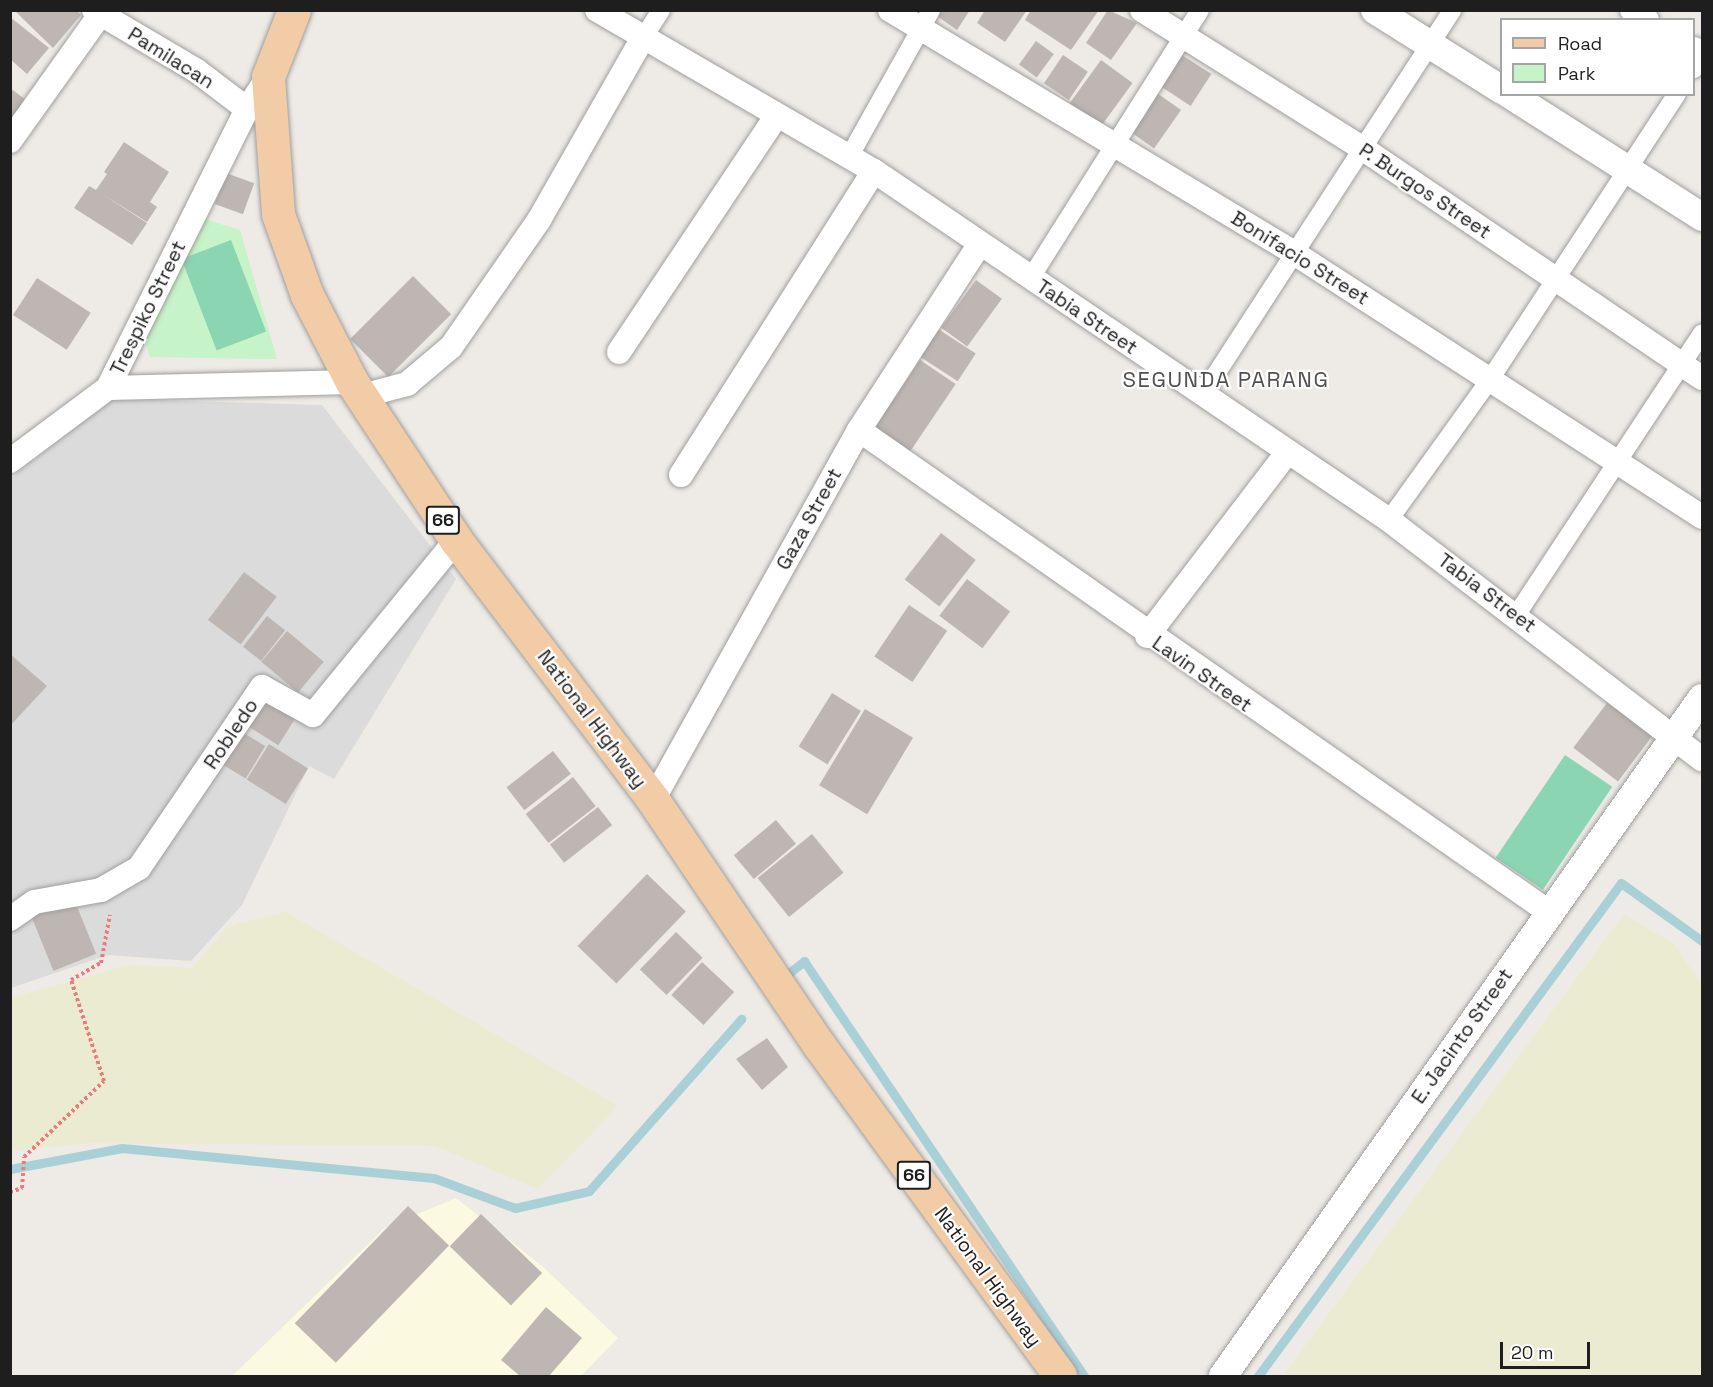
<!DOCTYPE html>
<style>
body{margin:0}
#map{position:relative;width:1713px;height:1387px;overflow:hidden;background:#eeeae5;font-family:"Space Grotesk",sans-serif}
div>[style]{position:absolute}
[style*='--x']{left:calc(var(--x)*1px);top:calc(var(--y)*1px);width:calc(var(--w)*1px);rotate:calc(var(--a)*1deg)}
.residential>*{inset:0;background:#dcdbdb}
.education>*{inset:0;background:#fbfae0}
.farmland>*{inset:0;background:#ebebd2}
.park>*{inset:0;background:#c6f3c7}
.pitch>*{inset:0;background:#8bd5b3;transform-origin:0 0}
.stream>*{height:9px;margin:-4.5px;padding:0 4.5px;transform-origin:4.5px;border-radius:4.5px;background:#aad0d7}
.building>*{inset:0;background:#beb6b2;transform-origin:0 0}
.path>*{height:4px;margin-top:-2px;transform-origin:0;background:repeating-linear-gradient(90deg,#eb7c79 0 3px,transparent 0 6px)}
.roads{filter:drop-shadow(0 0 2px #9f9f9f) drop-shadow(0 0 2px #9f9f9f)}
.pedestrian>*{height:18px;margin:-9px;padding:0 9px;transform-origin:9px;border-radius:9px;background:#fff}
.minor>*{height:24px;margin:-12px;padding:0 12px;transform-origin:12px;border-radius:12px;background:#fff}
.tertiary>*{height:28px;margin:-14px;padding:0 14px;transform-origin:14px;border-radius:14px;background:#fff}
.primary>*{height:33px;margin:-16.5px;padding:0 16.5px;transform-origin:16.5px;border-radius:16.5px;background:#f2cca6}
span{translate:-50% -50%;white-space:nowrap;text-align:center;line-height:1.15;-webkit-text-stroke:4.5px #fff;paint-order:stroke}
.shield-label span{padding:2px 4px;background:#fff;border:2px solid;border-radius:4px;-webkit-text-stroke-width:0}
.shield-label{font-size:18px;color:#1e1e1e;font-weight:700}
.street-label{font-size:20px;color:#1e1e1e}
.quarter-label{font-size:22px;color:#515151;letter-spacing:1.5px}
.frame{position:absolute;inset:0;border:12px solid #1e1e1e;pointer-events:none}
.legend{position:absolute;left:1500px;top:18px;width:195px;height:78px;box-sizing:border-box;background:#fff;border:2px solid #a5a5a5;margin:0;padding:8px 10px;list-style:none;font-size:18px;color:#1e1e1e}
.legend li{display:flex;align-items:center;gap:12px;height:30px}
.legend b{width:30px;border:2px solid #a5a5a5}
.scale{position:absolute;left:1500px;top:1342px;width:90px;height:27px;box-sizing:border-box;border:3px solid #1e1e1e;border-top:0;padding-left:8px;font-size:18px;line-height:21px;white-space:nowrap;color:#1e1e1e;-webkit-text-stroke:4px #fff;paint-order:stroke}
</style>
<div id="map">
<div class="residential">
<div style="clip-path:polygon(112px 399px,322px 405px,456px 579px,334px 779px,309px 766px,242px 905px,191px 961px,108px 955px,11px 988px,11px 478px)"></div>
</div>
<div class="education">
<div style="clip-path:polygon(456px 1198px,542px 1266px,618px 1338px,581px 1376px,232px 1376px,386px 1227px)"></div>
</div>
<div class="farmland">
<div style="clip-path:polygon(286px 912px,618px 1106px,538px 1189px,435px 1146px,93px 1143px,11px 1151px,11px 998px,128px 965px,192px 968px,228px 926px)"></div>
<div style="clip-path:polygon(1624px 914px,1675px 945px,1702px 985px,1702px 1376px,1283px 1376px)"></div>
</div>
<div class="park">
<div style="clip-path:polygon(201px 218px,240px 230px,277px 359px,150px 357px,141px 329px)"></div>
</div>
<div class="pitch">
<div style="left:231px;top:240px;width:98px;height:53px;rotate:69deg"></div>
<div style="left:1565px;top:755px;width:57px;height:124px;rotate:34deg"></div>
</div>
<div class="stream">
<div style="--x:780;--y:980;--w:31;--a:-38"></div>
<div style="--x:804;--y:961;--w:501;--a:55.99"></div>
<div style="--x:10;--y:1169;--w:114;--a:-10.6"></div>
<div style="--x:122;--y:1148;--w:313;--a:5.5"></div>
<div style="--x:434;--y:1178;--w:86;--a:20.3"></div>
<div style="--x:515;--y:1208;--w:76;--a:-12.9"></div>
<div style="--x:589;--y:1191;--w:230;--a:-48.5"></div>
<div style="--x:1258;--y:1376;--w:612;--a:-53.64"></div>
<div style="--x:1621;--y:883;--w:100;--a:35.6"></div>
</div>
<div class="building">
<div style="clip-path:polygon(14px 10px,76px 10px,81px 15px,53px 48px)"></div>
<div style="clip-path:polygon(941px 10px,970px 10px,957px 30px,937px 16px)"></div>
<div style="clip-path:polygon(985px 10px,1027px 10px,1005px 42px,977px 23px)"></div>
<div style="clip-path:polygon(1031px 10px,1099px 10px,1071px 50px,1025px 20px)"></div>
<div style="clip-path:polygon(1108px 10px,1137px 23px,1111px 60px,1086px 43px)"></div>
<div style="clip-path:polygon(10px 17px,49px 48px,27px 74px,10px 59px)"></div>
<div style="left:1036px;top:41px;width:22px;height:29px;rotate:36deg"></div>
<div style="left:1063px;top:55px;width:30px;height:34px;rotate:34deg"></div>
<div style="left:1182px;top:55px;width:35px;height:38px;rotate:33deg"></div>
<div style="left:1101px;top:60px;width:39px;height:53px;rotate:36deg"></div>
<div style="clip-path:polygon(10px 88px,26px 100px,10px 119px)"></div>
<div style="left:1154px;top:91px;width:33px;height:47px;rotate:35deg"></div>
<div style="clip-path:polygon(124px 142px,169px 172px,150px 202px,157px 207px,147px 222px,99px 192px,147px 223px,132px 245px,74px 208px,89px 186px,96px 190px,107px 174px,130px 190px,104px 172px)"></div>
<div style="left:226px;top:173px;width:30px;height:33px;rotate:20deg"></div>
<div style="left:413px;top:276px;width:54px;height:89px;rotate:45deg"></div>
<div style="left:37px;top:278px;width:64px;height:44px;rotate:33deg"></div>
<div style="left:976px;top:280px;width:32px;height:59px;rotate:36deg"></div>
<div style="left:938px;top:329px;width:45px;height:33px;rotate:33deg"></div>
<div style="left:920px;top:360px;width:43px;height:95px;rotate:34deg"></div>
<div style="left:941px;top:533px;width:44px;height:59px;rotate:38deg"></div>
<div style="left:244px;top:572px;width:41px;height:60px;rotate:37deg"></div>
<div style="left:967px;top:579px;width:54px;height:46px;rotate:37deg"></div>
<div style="left:909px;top:605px;width:46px;height:62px;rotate:34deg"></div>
<div style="left:267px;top:616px;width:23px;height:39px;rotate:38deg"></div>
<div style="left:287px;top:631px;width:48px;height:40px;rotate:40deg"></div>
<div style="clip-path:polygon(10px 654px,47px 686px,10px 726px)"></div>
<div style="left:832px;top:693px;width:34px;height:63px;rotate:32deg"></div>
<div style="left:268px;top:694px;width:36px;height:38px;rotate:32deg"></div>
<div style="left:1610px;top:699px;width:56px;height:61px;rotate:37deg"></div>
<div style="left:865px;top:709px;width:56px;height:89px;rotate:31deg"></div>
<div style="left:237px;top:729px;width:33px;height:38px;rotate:31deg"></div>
<div style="left:269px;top:744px;width:46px;height:42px;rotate:32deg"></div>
<div style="left:553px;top:751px;width:29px;height:59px;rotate:52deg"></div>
<div style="left:573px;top:777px;width:37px;height:60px;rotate:52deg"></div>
<div style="left:598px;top:807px;width:23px;height:61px;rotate:52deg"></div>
<div style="left:776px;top:820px;width:31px;height:55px;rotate:50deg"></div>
<div style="left:812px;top:834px;width:50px;height:70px;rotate:51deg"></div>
<div style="left:647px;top:874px;width:54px;height:100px;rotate:44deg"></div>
<div style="left:74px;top:899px;width:59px;height:46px;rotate:68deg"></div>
<div style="left:676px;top:932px;width:37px;height:52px;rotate:44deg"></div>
<div style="left:702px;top:962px;width:44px;height:45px;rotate:43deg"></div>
<div style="clip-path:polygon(767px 1038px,788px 1067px,762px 1090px,736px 1059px)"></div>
<div style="left:408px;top:1206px;width:57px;height:163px;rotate:44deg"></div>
<div style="left:481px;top:1214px;width:85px;height:45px;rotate:44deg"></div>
<div style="clip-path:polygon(546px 1307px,582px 1338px,549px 1376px,520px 1376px,501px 1360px)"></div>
</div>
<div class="path">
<div style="--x:10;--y:1192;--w:13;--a:-18"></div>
<div style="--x:22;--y:1188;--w:31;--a:-86"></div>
<div style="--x:24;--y:1157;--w:110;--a:-43.5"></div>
<div style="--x:104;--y:1081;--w:106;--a:-108.1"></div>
<div style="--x:71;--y:980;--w:34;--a:-30"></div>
<div style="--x:101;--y:963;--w:49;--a:-79.4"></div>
</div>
<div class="roads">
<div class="pedestrian">
<div style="--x:643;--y:38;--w:33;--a:-57"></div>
<div style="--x:1694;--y:69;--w:16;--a:-60"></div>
<div style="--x:849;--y:157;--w:168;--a:-60.8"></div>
<div style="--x:1030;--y:279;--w:318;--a:-57.7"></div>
<div style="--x:1203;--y:394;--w:458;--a:-57"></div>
<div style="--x:1389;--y:520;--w:171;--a:-54.3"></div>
<div style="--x:1489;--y:381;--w:343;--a:-56.8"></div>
<div style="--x:1517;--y:614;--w:336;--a:-56.6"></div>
</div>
<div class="minor">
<div style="--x:94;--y:10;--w:120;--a:30.6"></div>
<div style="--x:197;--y:71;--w:63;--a:37.2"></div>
<div style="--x:597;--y:10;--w:320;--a:30.2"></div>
<div style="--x:874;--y:171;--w:622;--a:34.12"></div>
<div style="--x:1389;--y:520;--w:394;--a:37.4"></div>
<div style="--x:890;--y:10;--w:471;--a:31"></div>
<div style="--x:1294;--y:253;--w:486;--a:32.9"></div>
<div style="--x:1142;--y:10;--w:263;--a:32.1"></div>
<div style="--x:1365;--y:150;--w:407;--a:34.1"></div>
<div style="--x:1632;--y:10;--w:18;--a:34"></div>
<div style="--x:1694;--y:49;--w:9;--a:32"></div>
<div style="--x:268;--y:77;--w:38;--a:123"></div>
<div style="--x:247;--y:109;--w:312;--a:116.5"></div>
<div style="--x:108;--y:388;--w:244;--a:-1.4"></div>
<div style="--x:10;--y:141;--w:155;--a:-54.5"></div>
<div style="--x:619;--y:352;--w:283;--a:-56.3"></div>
<div style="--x:362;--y:396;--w:47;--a:-14.9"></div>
<div style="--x:407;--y:384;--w:57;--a:-40.1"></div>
<div style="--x:451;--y:347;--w:155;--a:-55.3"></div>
<div style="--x:539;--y:220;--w:210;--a:-60.3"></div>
<div style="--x:859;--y:430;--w:842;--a:34.94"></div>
<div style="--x:10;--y:461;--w:122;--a:-36.7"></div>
<div style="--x:681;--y:475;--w:360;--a:-57.6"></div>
<div style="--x:1147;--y:636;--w:230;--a:-52.6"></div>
<div style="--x:653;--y:800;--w:423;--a:-60.9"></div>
<div style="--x:859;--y:430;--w:218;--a:-57"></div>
<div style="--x:10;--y:919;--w:29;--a:-35"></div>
<div style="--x:34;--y:902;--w:68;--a:-10.2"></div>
<div style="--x:101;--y:890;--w:44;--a:-30.1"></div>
<div style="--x:139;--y:868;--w:219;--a:-55.8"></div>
<div style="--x:262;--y:687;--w:58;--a:28.8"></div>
<div style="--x:313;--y:715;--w:226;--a:-50.7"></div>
</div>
<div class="tertiary">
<div style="--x:1375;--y:10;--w:150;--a:32.2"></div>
<div style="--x:1509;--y:94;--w:229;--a:32.5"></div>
<div style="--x:1223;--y:1376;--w:830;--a:-54.76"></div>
</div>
<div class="primary">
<div style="--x:294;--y:10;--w:72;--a:111.2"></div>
<div style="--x:268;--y:77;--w:137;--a:85.8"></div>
<div style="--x:278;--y:214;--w:86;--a:70.3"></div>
<div style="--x:307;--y:295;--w:98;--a:62.7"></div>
<div style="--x:352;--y:382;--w:189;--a:56.6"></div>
<div style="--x:456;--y:540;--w:326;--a:52.8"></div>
<div style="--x:653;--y:800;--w:296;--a:55.9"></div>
<div style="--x:819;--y:1045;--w:409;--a:53.9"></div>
</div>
</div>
<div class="shield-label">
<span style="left:443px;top:520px">66</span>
<span style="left:914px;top:1175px">66</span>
</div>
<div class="street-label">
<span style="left:171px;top:58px;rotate:32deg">Pamilacan</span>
<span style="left:1425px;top:191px;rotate:34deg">P. Burgos Street</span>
<span style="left:1300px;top:258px;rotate:32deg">Bonifacio Street</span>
<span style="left:148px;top:308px;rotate:-64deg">Trespiko Street</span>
<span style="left:1087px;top:317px;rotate:34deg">Tabia Street</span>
<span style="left:809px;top:519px;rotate:-61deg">Gaza Street</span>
<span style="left:1487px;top:593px;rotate:37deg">Tabia Street</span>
<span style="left:1202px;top:674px;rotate:35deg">Lavin Street</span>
<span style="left:592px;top:719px;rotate:53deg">National Highway</span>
<span style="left:231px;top:734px;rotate:-56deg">Robledo</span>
<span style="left:1462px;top:1036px;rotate:-55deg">E. Jacinto Street</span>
<span style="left:988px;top:1277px;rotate:54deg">National Highway</span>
</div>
<div class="quarter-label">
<span style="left:1226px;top:380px">SEGUNDA PARANG</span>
</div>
<div class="frame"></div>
<ul class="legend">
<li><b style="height:8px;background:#f2cca6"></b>Road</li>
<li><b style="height:16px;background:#c6f3c7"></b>Park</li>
</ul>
<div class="scale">20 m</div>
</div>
